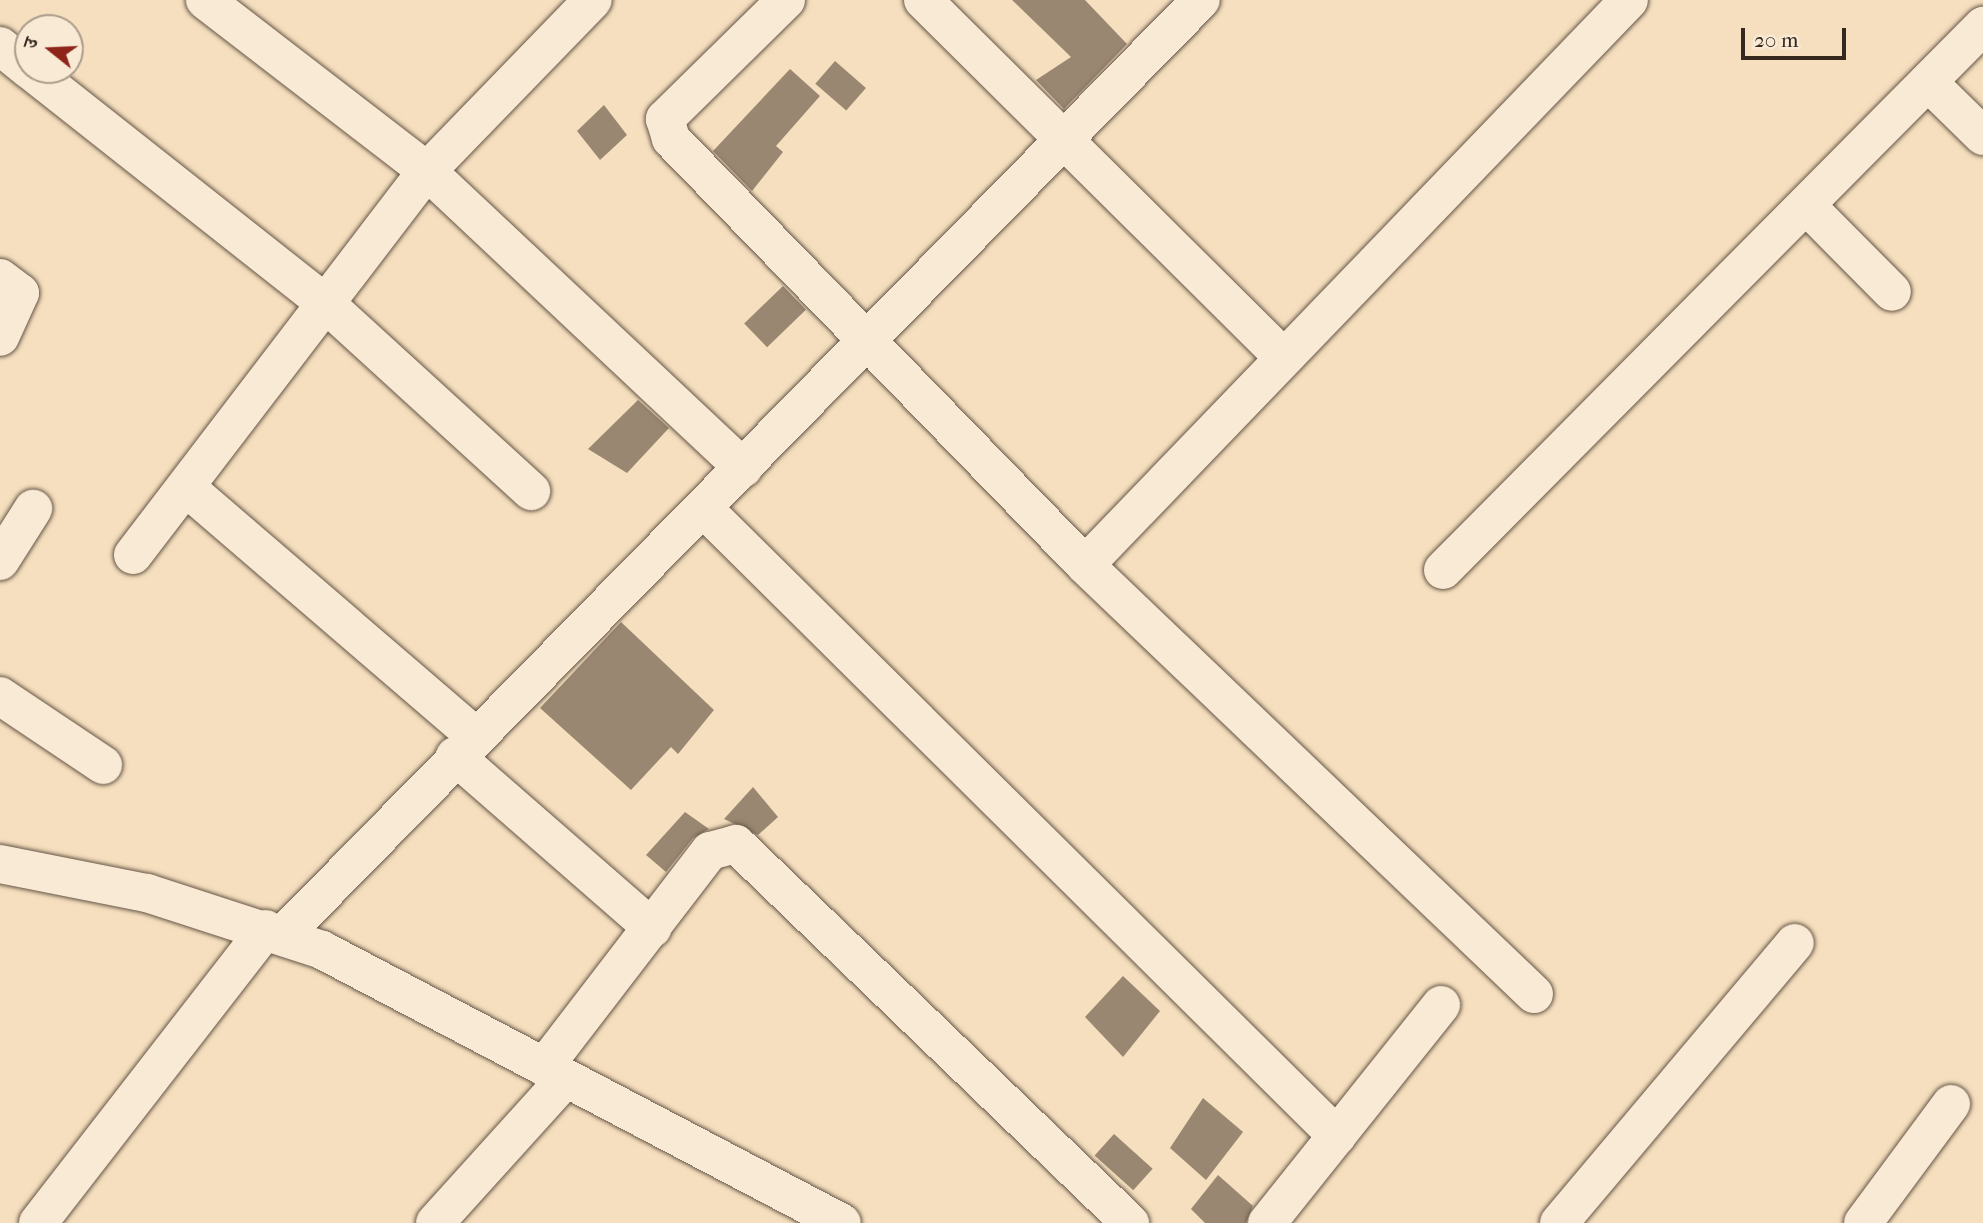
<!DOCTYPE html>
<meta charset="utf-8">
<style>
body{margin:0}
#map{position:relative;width:1983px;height:1223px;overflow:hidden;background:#f6dfbe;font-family:"IM FELL French Canon","Noto Serif Devanagari",serif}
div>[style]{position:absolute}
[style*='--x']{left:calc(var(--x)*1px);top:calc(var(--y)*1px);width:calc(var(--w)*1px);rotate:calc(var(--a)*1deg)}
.building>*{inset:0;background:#998772;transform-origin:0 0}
.roads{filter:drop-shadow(0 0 2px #655647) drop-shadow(0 0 2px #655647)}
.minor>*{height:38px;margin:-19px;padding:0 19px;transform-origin:19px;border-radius:19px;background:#f9ead5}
span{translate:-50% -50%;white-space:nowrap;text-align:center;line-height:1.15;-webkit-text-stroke:5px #f9ead5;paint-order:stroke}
.north{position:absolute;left:14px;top:14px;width:70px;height:70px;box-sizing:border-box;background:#f9ead5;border:2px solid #ab9c8c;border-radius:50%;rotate:288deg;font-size:19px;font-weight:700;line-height:28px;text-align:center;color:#35281f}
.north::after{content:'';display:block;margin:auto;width:24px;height:32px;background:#8f2418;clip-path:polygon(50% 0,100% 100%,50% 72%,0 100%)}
.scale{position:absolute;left:1741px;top:28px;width:105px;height:32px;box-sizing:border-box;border:4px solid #35281f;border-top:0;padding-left:9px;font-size:21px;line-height:24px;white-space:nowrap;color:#35281f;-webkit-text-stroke:5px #f9ead5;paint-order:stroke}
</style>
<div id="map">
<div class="building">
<div style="clip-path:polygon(1012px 0,1085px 0,1127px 44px,1064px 109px,1036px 80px,1071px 57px)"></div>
<div style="left:835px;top:61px;width:41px;height:30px;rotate:41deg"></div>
<div style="clip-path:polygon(790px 69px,820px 96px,776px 146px,783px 152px,752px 191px,713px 151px)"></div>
<div style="clip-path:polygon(604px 105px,627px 135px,600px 160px,577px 131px)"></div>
<div style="left:783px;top:286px;width:33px;height:54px;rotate:46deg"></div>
<div style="clip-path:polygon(638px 400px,669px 428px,627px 473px,588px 449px)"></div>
<div style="clip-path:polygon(621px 622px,714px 710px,678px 754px,671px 747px,631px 790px,540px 708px)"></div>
<div style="clip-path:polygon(753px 787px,778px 817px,758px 835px,724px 819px)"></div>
<div style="clip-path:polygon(685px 812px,709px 829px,693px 838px,666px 872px,646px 855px)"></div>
<div style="clip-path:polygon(1123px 976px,1160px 1011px,1123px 1057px,1085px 1017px)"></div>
<div style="clip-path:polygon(1203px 1098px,1243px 1132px,1206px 1180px,1170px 1148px)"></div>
<div style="left:1114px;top:1134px;width:52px;height:29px;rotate:42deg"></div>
<div style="clip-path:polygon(1218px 1175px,1253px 1206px,1246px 1223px,1205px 1223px,1191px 1209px)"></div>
</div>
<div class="roads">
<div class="minor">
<div style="--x:205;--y:0;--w:280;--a:37.6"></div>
<div style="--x:427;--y:171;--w:434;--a:43.2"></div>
<div style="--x:786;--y:0;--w:170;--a:135.5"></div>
<div style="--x:665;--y:119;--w:21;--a:73"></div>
<div style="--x:671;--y:139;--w:594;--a:45.82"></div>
<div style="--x:1085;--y:565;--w:621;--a:43.7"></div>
<div style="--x:923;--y:0;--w:508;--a:44.76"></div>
<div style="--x:0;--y:46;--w:36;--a:39"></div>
<div style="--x:30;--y:70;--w:373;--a:38.3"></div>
<div style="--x:323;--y:301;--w:282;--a:42.4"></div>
<div style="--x:1928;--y:82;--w:77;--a:44.5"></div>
<div style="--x:1806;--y:205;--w:122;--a:45.3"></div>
<div style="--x:0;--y:278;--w:25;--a:37"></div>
<div style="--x:20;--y:293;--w:48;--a:114.4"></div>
<div style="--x:188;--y:489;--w:379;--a:40.7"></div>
<div style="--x:704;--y:509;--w:891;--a:44.73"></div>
<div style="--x:133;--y:555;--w:484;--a:-52.6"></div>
<div style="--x:427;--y:171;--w:238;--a:-45.9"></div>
<div style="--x:0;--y:561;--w:62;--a:-57.6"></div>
<div style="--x:1085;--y:565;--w:784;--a:-46.08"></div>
<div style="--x:1443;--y:570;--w:767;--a:-45.21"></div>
<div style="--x:0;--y:696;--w:124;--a:33.8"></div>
<div style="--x:455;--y:756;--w:262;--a:41.1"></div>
<div style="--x:0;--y:864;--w:150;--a:11.2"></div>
<div style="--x:147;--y:893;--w:184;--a:18"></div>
<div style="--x:322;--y:950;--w:587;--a:27.7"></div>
<div style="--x:283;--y:935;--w:1310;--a:-45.53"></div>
<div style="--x:544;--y:1067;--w:272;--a:-52.5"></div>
<div style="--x:710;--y:851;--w:27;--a:-15"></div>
<div style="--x:736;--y:844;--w:547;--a:43.89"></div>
<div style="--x:38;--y:1223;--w:372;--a:-52.2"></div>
<div style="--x:435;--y:1223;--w:194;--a:-47.9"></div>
<div style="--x:1267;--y:1223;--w:279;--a:-51.4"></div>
<div style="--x:1559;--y:1223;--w:366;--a:-49.9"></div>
<div style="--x:1863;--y:1223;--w:148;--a:-53.5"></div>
</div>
</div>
<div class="north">उ</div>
<div class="scale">20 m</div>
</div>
